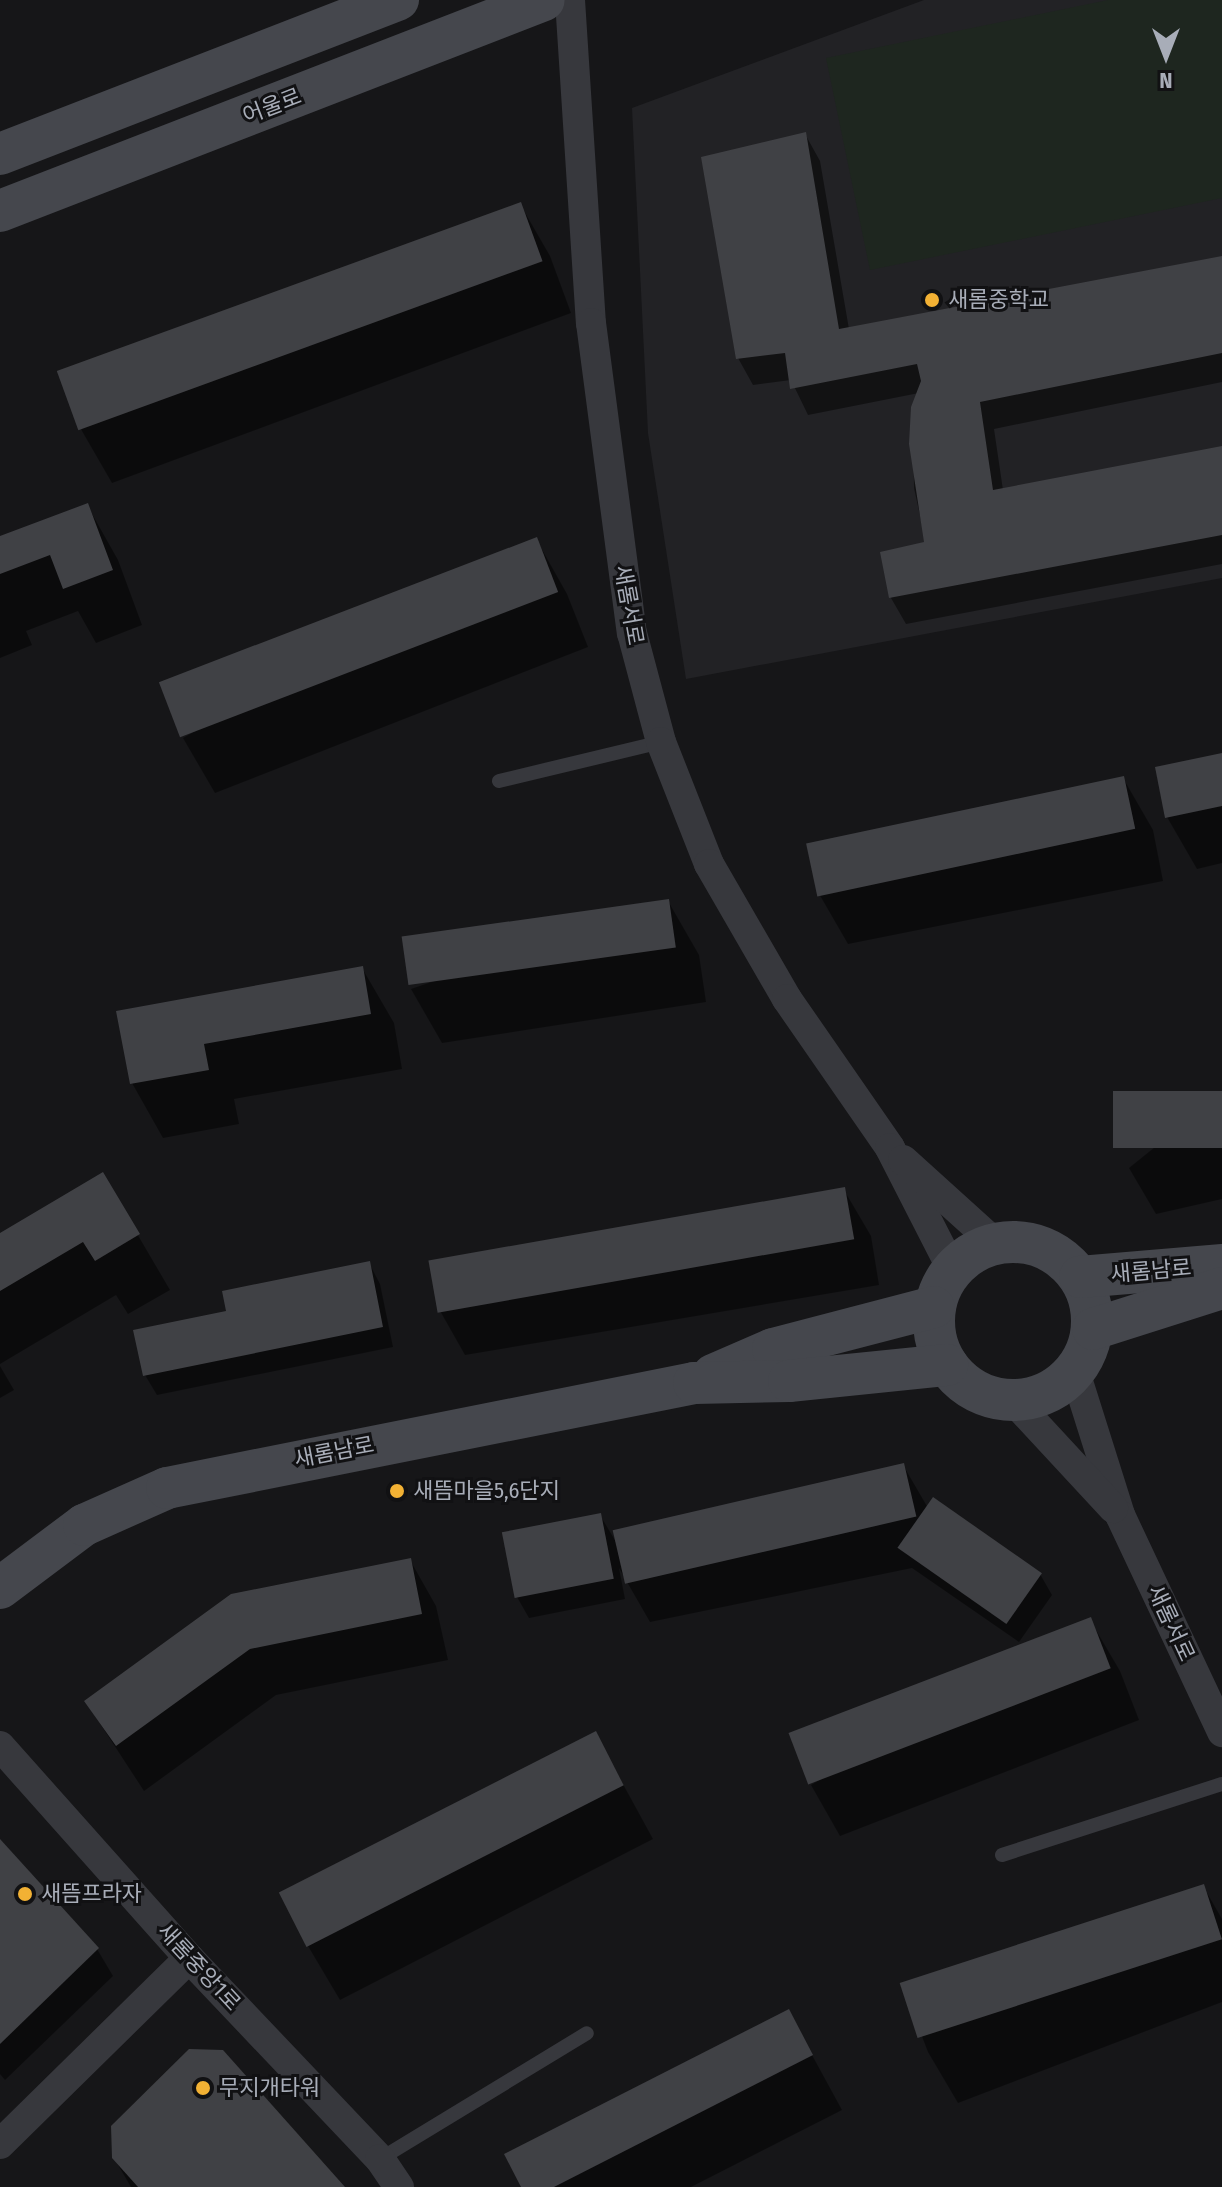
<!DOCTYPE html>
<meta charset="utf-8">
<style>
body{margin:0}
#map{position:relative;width:1222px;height:2187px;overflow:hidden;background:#161618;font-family:"Fira Sans Condensed","Noto Sans KR",sans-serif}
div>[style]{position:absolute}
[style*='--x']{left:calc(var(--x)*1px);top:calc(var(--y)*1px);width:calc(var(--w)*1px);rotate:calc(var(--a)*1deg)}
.built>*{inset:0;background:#222225}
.green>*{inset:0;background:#1e261f}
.shadow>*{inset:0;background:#0007}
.building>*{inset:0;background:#404145;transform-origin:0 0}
.lane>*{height:14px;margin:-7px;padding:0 7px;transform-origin:7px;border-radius:7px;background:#37383d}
.street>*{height:30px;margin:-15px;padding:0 15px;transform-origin:15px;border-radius:15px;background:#37383d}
.secondary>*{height:42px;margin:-21px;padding:0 21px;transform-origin:21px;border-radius:21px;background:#45474d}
.secondary>.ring{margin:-21px;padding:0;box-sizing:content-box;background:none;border:42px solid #45474d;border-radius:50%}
.dots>*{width:22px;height:22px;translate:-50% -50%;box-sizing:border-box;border:4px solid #111113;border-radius:50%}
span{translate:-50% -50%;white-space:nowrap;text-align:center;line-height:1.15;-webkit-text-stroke:6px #111113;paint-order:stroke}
.street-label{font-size:22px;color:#a8adb8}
.poi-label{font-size:22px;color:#a8adb8}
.left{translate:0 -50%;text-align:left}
.north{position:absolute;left:1126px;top:16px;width:80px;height:80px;-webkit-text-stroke:6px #111113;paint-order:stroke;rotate:180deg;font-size:22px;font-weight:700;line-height:32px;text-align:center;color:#a8adb8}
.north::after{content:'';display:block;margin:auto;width:28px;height:36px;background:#a8adb8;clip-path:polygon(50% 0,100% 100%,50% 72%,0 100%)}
</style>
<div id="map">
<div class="built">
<div style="clip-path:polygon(924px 0,1222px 0,1222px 578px,686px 679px,648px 433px,632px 108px)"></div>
</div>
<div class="green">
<div style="clip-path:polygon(1108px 0,1222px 0,1222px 198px,870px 270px,826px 58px)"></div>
</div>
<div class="shadow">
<div style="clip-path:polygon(805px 134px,820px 161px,849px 329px,1222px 258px,1222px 382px,994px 429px,1003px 490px,1222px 448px,1222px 564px,906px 624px,891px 598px,926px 543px,914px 488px,913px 407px,919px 393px,808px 415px,791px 380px,753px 385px,738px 358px)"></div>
<div style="clip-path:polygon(520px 204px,550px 256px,571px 313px,112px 483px,82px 431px,61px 374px)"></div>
<div style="clip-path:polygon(87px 505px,118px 560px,142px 625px,96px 643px,78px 611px,26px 631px,32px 645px,0 658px,0 539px)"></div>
<div style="clip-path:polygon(536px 539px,567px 594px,588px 647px,215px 793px,183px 738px)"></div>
<div style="clip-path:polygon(1222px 755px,1222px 863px,1197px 869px,1167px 817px)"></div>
<div style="clip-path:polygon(1123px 778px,1153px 830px,1163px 881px,848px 944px,818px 892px)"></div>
<div style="clip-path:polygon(668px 901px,699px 955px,706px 1002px,442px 1043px,411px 989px)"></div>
<div style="clip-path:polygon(362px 968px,394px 1023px,402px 1069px,234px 1099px,239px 1124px,163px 1138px,132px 1083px,119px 1012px)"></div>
<div style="clip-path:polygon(1222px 1093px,1222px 1199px,1156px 1214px,1129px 1168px)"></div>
<div style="clip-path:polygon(102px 1174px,170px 1290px,128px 1314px,116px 1295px,0 1364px,0 1235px)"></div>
<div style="clip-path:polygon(844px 1190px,871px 1236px,879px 1285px,465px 1355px,439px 1309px)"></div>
<div style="clip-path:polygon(369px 1263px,380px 1284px,393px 1347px,157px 1395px,145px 1375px,228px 1313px)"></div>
<div style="clip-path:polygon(0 1366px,14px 1390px,0 1398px)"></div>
<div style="clip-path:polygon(903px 1465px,928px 1508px,1040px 1574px,1052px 1595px,1019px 1642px,912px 1568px,650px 1622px,619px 1568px,625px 1599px,529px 1618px,517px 1597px,600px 1515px,616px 1542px)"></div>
<div style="clip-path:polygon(410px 1560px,436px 1606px,448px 1660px,276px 1695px,144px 1791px,86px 1702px)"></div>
<div style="clip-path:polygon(1090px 1620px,1120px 1671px,1139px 1720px,840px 1836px,811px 1785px)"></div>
<div style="clip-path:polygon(595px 1733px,653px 1839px,340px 2000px,308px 1946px)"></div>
<div style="clip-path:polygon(0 1842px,97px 1949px,113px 1976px,5px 2080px,0 2074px)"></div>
<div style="clip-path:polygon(1203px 1886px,1222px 1919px,1222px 2002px,958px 2103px,928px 2052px,908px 2000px)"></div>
<div style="clip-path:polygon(788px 2011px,842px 2110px,691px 2187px,524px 2187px)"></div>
<div style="clip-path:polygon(114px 2158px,342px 2187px,131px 2187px)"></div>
</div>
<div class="building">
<div style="clip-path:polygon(806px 132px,839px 329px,1222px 256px,1222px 353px,980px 402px,993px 490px,1222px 446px,1222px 535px,889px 598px,880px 552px,924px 542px,909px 444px,911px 407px,921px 381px,917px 364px,790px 389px,785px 353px,736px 359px,701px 157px)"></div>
<div style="left:521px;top:202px;width:63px;height:494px;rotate:70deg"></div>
<div style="clip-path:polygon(88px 503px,113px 570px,63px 589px,50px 555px,0 574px,0 536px)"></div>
<div style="left:537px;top:537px;width:59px;height:405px;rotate:69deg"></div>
<div style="clip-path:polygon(1222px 753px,1222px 806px,1165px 818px,1155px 767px)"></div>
<div style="left:1124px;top:776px;width:54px;height:325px;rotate:78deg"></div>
<div style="left:669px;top:899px;width:49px;height:270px;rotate:82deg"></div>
<div style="clip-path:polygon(363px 966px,371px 1014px,204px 1044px,209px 1070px,130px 1084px,116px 1011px)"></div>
<div style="left:1222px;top:1091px;width:57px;height:109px;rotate:90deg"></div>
<div style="clip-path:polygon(103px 1172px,140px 1234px,95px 1261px,83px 1242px,0 1291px,0 1233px)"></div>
<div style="left:845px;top:1187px;width:53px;height:423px;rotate:80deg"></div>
<div style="clip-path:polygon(370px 1261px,383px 1327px,143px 1376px,133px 1330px,226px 1311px,222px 1291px)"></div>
<div style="left:904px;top:1463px;width:55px;height:299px;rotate:77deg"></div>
<div style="left:933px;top:1497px;width:133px;height:62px;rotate:35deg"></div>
<div style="left:601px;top:1513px;width:67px;height:101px;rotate:79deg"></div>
<div style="clip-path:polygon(411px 1558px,422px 1614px,250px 1649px,116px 1746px,84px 1701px,231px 1594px)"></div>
<div style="left:1091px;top:1617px;width:55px;height:324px;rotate:69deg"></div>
<div style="left:596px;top:1731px;width:61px;height:356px;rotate:63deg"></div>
<div style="clip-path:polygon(0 1839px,99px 1948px,0 2044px)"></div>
<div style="left:1204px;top:1884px;width:58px;height:320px;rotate:72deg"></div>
<div style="clip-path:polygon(789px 2009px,813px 2055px,554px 2187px,521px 2187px,504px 2154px)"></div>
<div style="clip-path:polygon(189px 2049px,223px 2050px,345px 2187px,138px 2187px,112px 2158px,111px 2126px)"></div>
</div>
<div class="lane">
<div style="--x:499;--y:781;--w:167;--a:-13.5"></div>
<div style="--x:1002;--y:1855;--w:231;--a:-17.9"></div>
<div style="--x:380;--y:2159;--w:242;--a:-31.3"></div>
</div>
<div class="street">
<div style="--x:570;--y:0;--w:324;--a:86.3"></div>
<div style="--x:591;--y:323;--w:313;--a:82.5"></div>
<div style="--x:632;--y:633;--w:113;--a:75.1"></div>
<div style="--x:661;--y:742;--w:131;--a:68.5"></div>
<div style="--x:709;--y:864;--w:156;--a:60"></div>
<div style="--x:787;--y:999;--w:181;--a:55.3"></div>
<div style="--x:890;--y:1148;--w:136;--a:62.9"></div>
<div style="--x:903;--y:1160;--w:124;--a:42.1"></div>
<div style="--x:1075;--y:1372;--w:150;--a:72.5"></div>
<div style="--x:1120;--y:1515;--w:240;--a:64.8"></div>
<div style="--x:1014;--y:1401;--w:146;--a:47.2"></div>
<div style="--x:0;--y:1746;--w:284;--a:48.3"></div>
<div style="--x:189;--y:1958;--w:277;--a:46.5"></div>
<div style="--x:380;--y:2159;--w:34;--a:56"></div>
<div style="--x:0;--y:2144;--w:265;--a:-44.5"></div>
</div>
<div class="secondary">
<div style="--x:0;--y:154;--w:427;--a:-21.2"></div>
<div style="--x:0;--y:211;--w:583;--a:-21.2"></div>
<div class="ring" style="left:934px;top:1242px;width:116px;height:116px"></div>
<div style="--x:1080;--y:1277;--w:143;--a:-4.8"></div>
<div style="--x:1093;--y:1329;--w:135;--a:-17.6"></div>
<div style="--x:713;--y:1375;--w:65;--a:-23.4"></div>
<div style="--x:773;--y:1349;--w:166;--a:-14.6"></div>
<div style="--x:0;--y:1588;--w:105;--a:-36.9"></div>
<div style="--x:84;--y:1525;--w:91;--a:-24"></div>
<div style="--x:167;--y:1488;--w:537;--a:-11.27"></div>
<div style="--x:694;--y:1383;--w:95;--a:-1.2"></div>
<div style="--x:789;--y:1381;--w:159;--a:-5.8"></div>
</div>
<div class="dots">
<div style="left:932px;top:300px;background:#f2b134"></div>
<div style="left:397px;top:1491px;background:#f2b134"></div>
<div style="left:25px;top:1894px;background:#f2b134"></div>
<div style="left:203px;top:2088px;background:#f2b134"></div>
</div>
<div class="street-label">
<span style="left:272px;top:106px;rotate:-21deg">어울로</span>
<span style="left:629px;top:605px;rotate:80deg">새롬서로</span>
<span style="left:1151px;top:1271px;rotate:-5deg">새롬남로</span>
<span style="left:334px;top:1452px;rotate:-11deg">새롬남로</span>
<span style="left:1171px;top:1623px;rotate:65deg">새롬서로</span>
<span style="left:199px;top:1967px;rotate:47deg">새롬중앙1로</span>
</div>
<div class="poi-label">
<span class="left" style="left:948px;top:300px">새롬중학교</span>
<span class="left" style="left:413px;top:1491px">새뜸마을5,6단지</span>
<span class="left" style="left:41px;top:1894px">새뜸프라자</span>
<span class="left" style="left:219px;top:2088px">무지개타워</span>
</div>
<div class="north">N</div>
</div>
